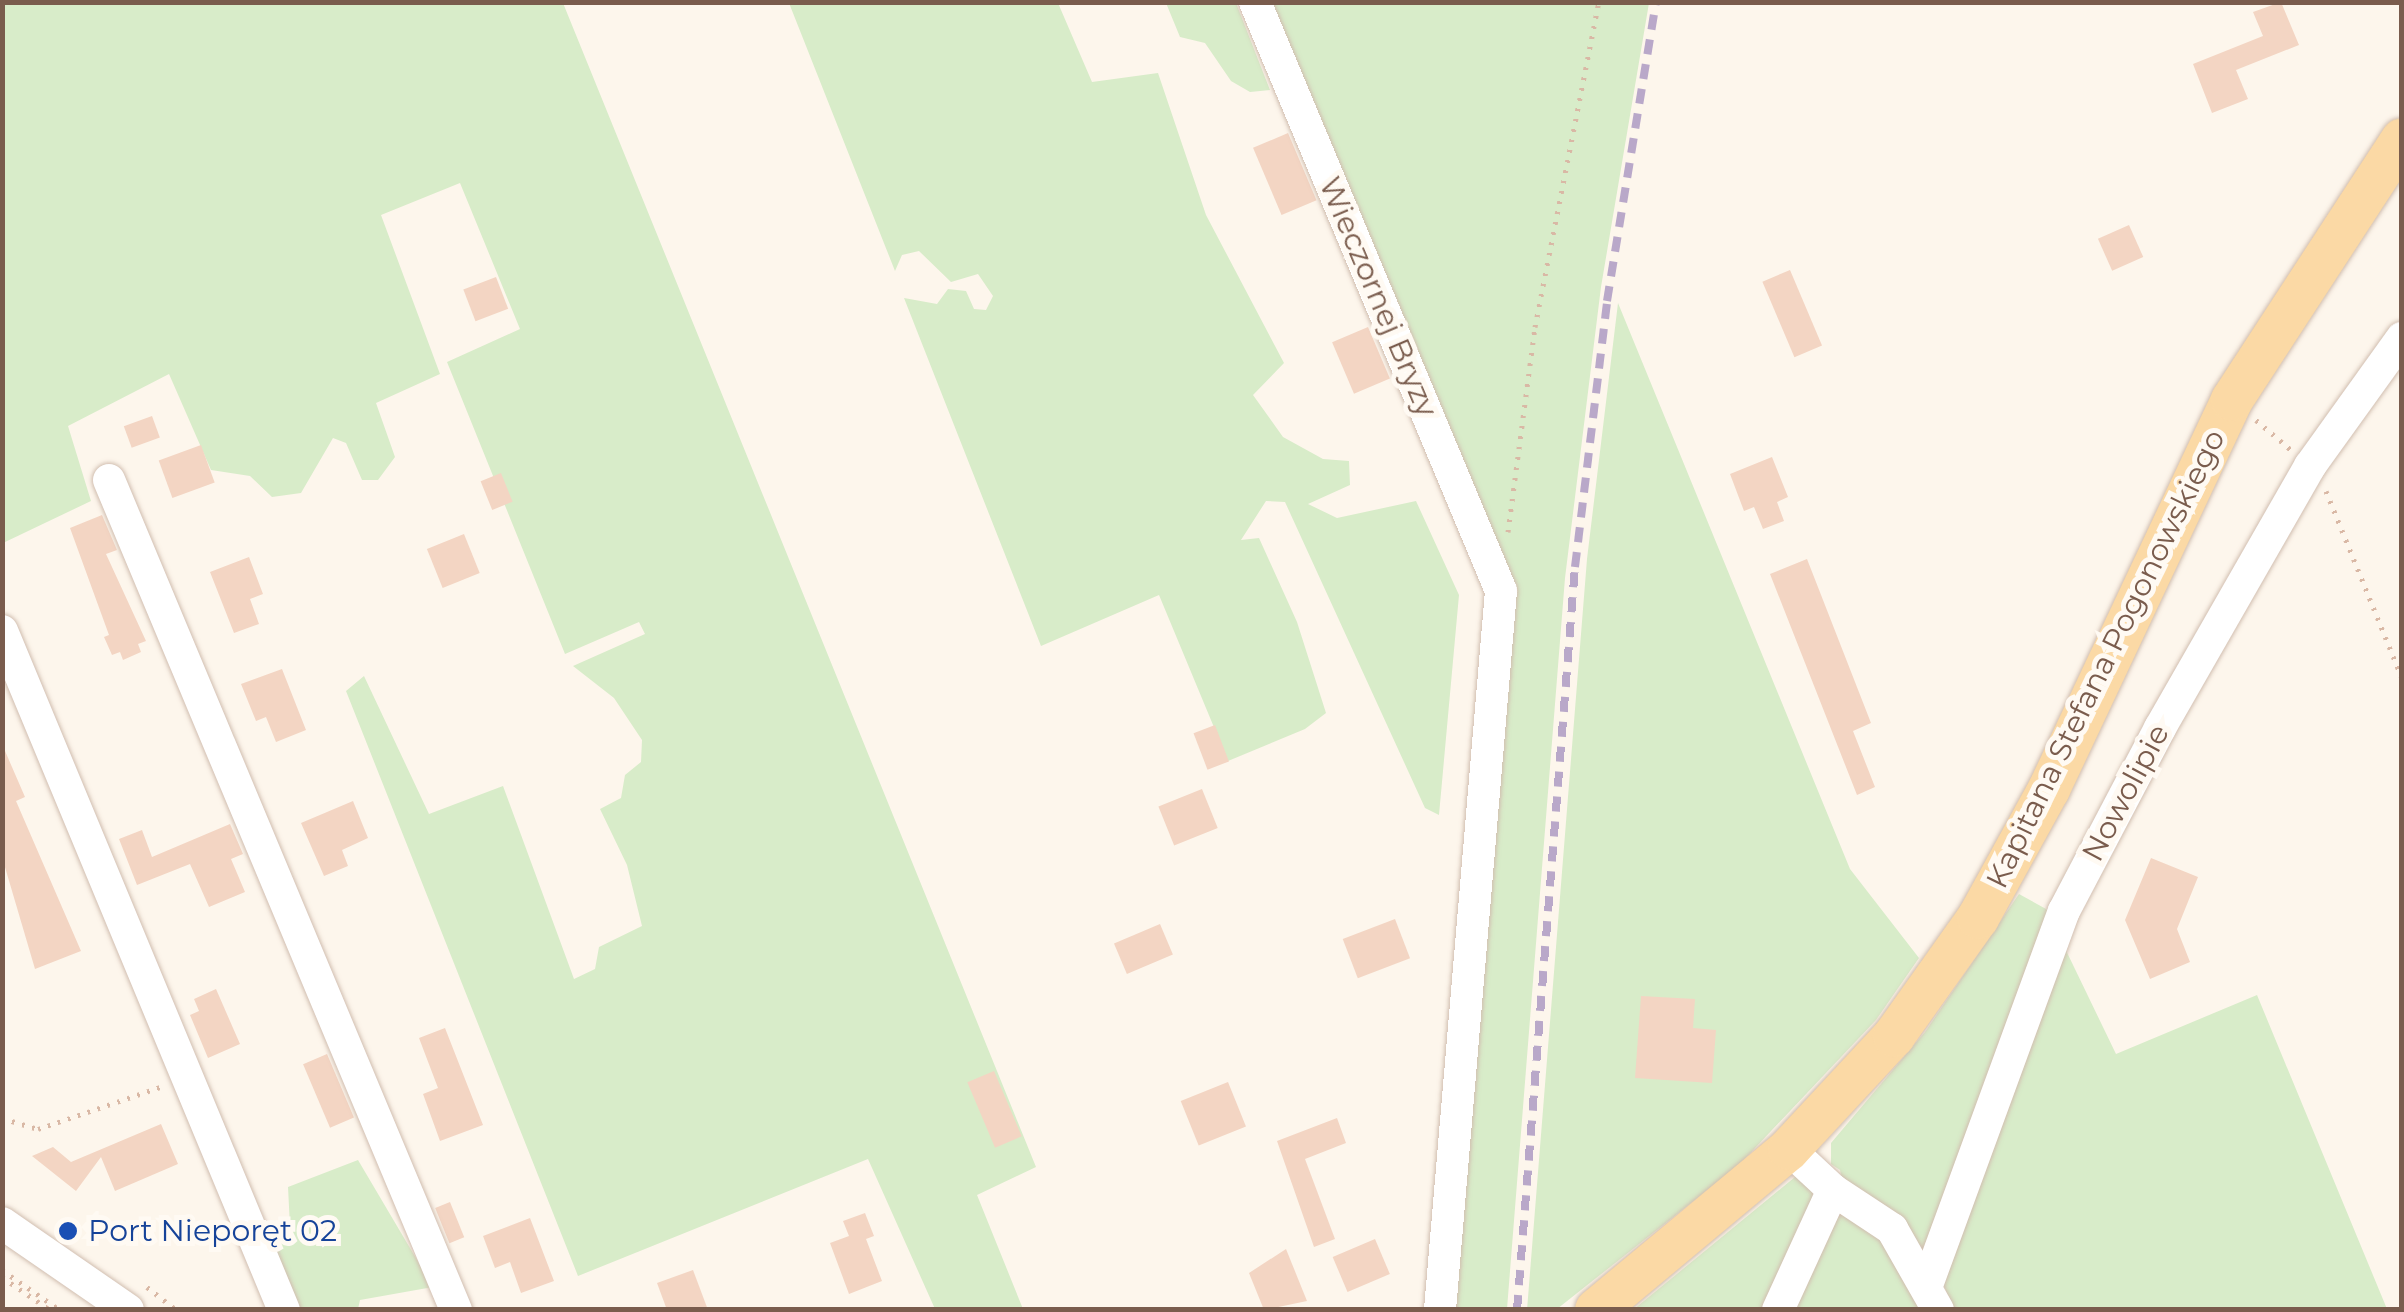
<!DOCTYPE html>
<meta charset="utf-8">
<style>
body{margin:0}
#map{position:relative;width:2404px;height:1312px;overflow:hidden;background:#fdf6ec;font-family:Montserrat,sans-serif}
div>[style]{position:absolute}
[style*='--x']{left:calc(var(--x)*1px);top:calc(var(--y)*1px);width:calc(var(--w)*1px);rotate:calc(var(--a)*1deg)}
.green>*{inset:0;background:#d8ecc9}
.building>*{inset:0;background:#f3d5c3;transform-origin:0 0}
.path>*{height:5px;margin-top:-2.5px;transform-origin:0;background:repeating-linear-gradient(90deg,#d9b8a5 0 2.5px,transparent 0 10.5px)}
.roads{filter:drop-shadow(0 0 2px #d1beb0) drop-shadow(0 0 2px #d1beb0)}
.minor>*{height:32px;margin:-16px;padding:0 16px;transform-origin:16px;border-radius:16px;background:#fff}
.major>*{height:42px;margin:-21px;padding:0 21px;transform-origin:21px;border-radius:21px;background:#fbd9a5}
.rail>*{height:8px;margin-top:-4px;transform-origin:0;background:repeating-linear-gradient(90deg,#b9a8c9 0 15px,transparent 0 25px)}
.dots>*{width:28px;height:28px;translate:-50% -50%;box-sizing:border-box;border:5px solid #fffaf3;border-radius:50%}
span{translate:-50% -50%;white-space:nowrap;text-align:center;line-height:1.15;-webkit-text-stroke:10px #fffaf3;paint-order:stroke}
.street-label{font-size:30px;color:#7a5c4d}
.transit-label{font-size:30px;color:#164399}
.left{translate:0 -50%;text-align:left}
.frame{position:absolute;inset:0;border:5px solid #7a5c4d;pointer-events:none}
</style>
<div id="map">
<div class="green">
<div style="clip-path:polygon(2px 3px,563px 3px,1036px 1167px,977px 1195px,1023px 1309px,935px 1309px,868px 1159px,578px 1276px,346px 691px,364px 676px,429px 814px,503px 786px,574px 979px,595px 969px,599px 947px,642px 926px,627px 865px,600px 809px,621px 798px,625px 775px,641px 762px,642px 740px,614px 698px,573px 666px,645px 634px,639px 622px,565px 654px,447px 362px,520px 329px,460px 183px,381px 215px,440px 374px,376px 403px,395px 457px,378px 480px,362px 480px,346px 443px,333px 438px,301px 493px,272px 497px,250px 476px,211px 470px,169px 374px,68px 426px,91px 501px,3px 543px)"></div>
<div style="clip-path:polygon(789px 3px,1058px 3px,1092px 82px,1158px 73px,1206px 215px,1284px 363px,1253px 395px,1283px 437px,1323px 459px,1349px 461px,1350px 485px,1308px 504px,1337px 518px,1416px 501px,1459px 595px,1439px 815px,1425px 808px,1285px 502px,1266px 501px,1241px 540px,1259px 538px,1297px 622px,1326px 713px,1305px 729px,1228px 761px,1159px 595px,1041px 646px,904px 298px,937px 304px,948px 289px,966px 291px,974px 309px,986px 310px,993px 296px,978px 274px,951px 282px,919px 251px,902px 255px,895px 271px)"></div>
<div style="clip-path:polygon(1166px 3px,1236px 3px,1270px 90px,1250px 92px,1231px 81px,1205px 43px,1180px 37px)"></div>
<div style="clip-path:polygon(1269px 3px,1649px 3px,1601px 287px,1565px 578px,1507px 1309px,1455px 1309px,1510px 593px)"></div>
<div style="clip-path:polygon(1618px 303px,1850px 869px,1919px 958px,1876px 1020px,1739px 1165px,1557px 1309px,1527px 1310px,1587px 559px)"></div>
<div style="clip-path:polygon(2019px 894px,2046px 909px,2116px 1054px,2257px 995px,2387px 1309px,1954px 1309px,1944px 1286px,1929px 1309px,1633px 1310px,1795px 1177px,1843px 1185px,1840px 1170px,1831px 1164px,1831px 1143px,1925px 1032px)"></div>
<div style="clip-path:polygon(358px 1160px,433px 1287px,360px 1300px,358px 1309px,300px 1309px,270px 1247px,290px 1227px,288px 1187px)"></div>
</div>
<div class="building">
<div style="clip-path:polygon(2281px 2px,2299px 45px,2236px 70px,2248px 99px,2212px 113px,2193px 64px,2263px 36px,2253px 12px)"></div>
<div style="left:1288px;top:133px;width:73px;height:38px;rotate:67deg"></div>
<div style="left:2129px;top:225px;width:35px;height:34px;rotate:66deg"></div>
<div style="left:1790px;top:270px;width:82px;height:30px;rotate:67deg"></div>
<div style="left:496px;top:277px;width:34px;height:35px;rotate:69deg"></div>
<div style="left:1368px;top:327px;width:56px;height:39px;rotate:67deg"></div>
<div style="left:152px;top:416px;width:23px;height:30px;rotate:70deg"></div>
<div style="left:201px;top:445px;width:40px;height:45px;rotate:70deg"></div>
<div style="clip-path:polygon(1772px 457px,1788px 497px,1777px 502px,1784px 521px,1763px 529px,1754px 507px,1744px 511px,1730px 474px)"></div>
<div style="left:501px;top:473px;width:31px;height:22px;rotate:68deg"></div>
<div style="clip-path:polygon(102px 515px,117px 550px,106px 554px,146px 641px,138px 644px,141px 652px,123px 660px,120px 652px,112px 655px,104px 637px,109px 635px,70px 528px)"></div>
<div style="left:464px;top:534px;width:42px;height:40px;rotate:68deg"></div>
<div style="clip-path:polygon(249px 557px,263px 594px,250px 599px,259px 624px,234px 633px,210px 572px)"></div>
<div style="clip-path:polygon(1807px 559px,1871px 723px,1853px 731px,1875px 787px,1857px 795px,1770px 574px)"></div>
<div style="clip-path:polygon(282px 669px,306px 730px,276px 742px,266px 717px,256px 721px,241px 684px)"></div>
<div style="left:1215px;top:725px;width:39px;height:23px;rotate:69deg"></div>
<div style="clip-path:polygon(2px 744px,25px 797px,16px 801px,81px 951px,35px 969px,2px 857px)"></div>
<div style="left:1202px;top:789px;width:42px;height:47px;rotate:68deg"></div>
<div style="clip-path:polygon(353px 801px,368px 838px,342px 850px,348px 866px,324px 876px,301px 823px)"></div>
<div style="clip-path:polygon(230px 824px,243px 854px,231px 859px,245px 892px,209px 907px,190px 864px,137px 885px,119px 839px,142px 830px,152px 857px)"></div>
<div style="clip-path:polygon(2151px 858px,2198px 877px,2177px 929px,2190px 962px,2150px 979px,2125px 920px)"></div>
<div style="left:1395px;top:919px;width:42px;height:56px;rotate:69deg"></div>
<div style="left:1160px;top:924px;width:33px;height:50px;rotate:67deg"></div>
<div style="clip-path:polygon(216px 989px,240px 1044px,208px 1058px,190px 1015px,199px 1011px,194px 999px)"></div>
<div style="clip-path:polygon(1641px 996px,1695px 999px,1693px 1028px,1716px 1030px,1712px 1083px,1635px 1078px)"></div>
<div style="clip-path:polygon(445px 1028px,483px 1125px,440px 1141px,423px 1094px,438px 1088px,419px 1038px)"></div>
<div style="left:327px;top:1054px;width:69px;height:26px;rotate:67deg"></div>
<div style="left:994px;top:1071px;width:71px;height:29px;rotate:67deg"></div>
<div style="left:1228px;top:1082px;width:48px;height:51px;rotate:68deg"></div>
<div style="clip-path:polygon(1337px 1118px,1346px 1143px,1305px 1159px,1335px 1239px,1314px 1247px,1277px 1141px)"></div>
<div style="clip-path:polygon(161px 1124px,178px 1164px,115px 1191px,101px 1157px,76px 1191px,32px 1156px,53px 1147px,71px 1162px)"></div>
<div style="left:450px;top:1202px;width:38px;height:16px;rotate:68deg"></div>
<div style="clip-path:polygon(865px 1213px,874px 1236px,866px 1239px,882px 1281px,849px 1294px,830px 1243px,849px 1236px,843px 1221px)"></div>
<div style="clip-path:polygon(530px 1218px,554px 1281px,521px 1293px,510px 1262px,495px 1268px,483px 1236px)"></div>
<div style="left:1375px;top:1239px;width:38px;height:46px;rotate:67deg"></div>
<div style="clip-path:polygon(1286px 1249px,1307px 1301px,1264px 1310px,1249px 1273px)"></div>
<div style="clip-path:polygon(693px 1270px,708px 1310px,667px 1310px,657px 1283px)"></div>
</div>
<div class="path">
<div style="--x:2256;--y:420;--w:45;--a:40.5"></div>
<div style="--x:2326;--y:491;--w:202;--a:67.9"></div>
<div style="--x:1508;--y:532;--w:207;--a:-82.5"></div>
<div style="--x:1535;--y:327;--w:331;--a:-78.9"></div>
<div style="--x:2;--y:1118;--w:38;--a:17"></div>
<div style="--x:38;--y:1129;--w:132;--a:-19"></div>
<div style="--x:2;--y:1270;--w:70;--a:34.6"></div>
<div style="--x:2;--y:1277;--w:58;--a:34.5"></div>
<div style="--x:147;--y:1287;--w:37;--a:38"></div>
</div>
<div class="roads">
<div class="minor">
<div style="--x:1255;--y:2;--w:638;--a:67.33"></div>
<div style="--x:1501;--y:591;--w:722;--a:94.85"></div>
<div style="--x:109;--y:480;--w:900;--a:67.31"></div>
<div style="--x:2;--y:631;--w:735;--a:67.45"></div>
<div style="--x:1789;--y:1149;--w:60;--a:43"></div>
<div style="--x:1833;--y:1190;--w:71;--a:33.5"></div>
<div style="--x:1892;--y:1229;--w:93;--a:60.4"></div>
<div style="--x:2;--y:1223;--w:153;--a:34.6"></div>
<div style="--x:1927;--y:1285;--w:398;--a:-69.9"></div>
<div style="--x:2064;--y:911;--w:207;--a:-62.3"></div>
<div style="--x:2160;--y:728;--w:302;--a:-60.2"></div>
<div style="--x:2310;--y:466;--w:158;--a:-54.3"></div>
<div style="--x:1778;--y:1310;--w:132;--a:-65.4"></div>
</div>
<div class="major">
<div style="--x:1596;--y:1310;--w:251;--a:-39.8"></div>
<div style="--x:1789;--y:1149;--w:154;--a:-47.1"></div>
<div style="--x:1894;--y:1036;--w:145;--a:-54.6"></div>
<div style="--x:1978;--y:918;--w:147;--a:-61.2"></div>
<div style="--x:2049;--y:789;--w:430;--a:-64.8"></div>
<div style="--x:2232;--y:400;--w:311;--a:-56.9"></div>
</div>
</div>
<div class="rail">
<div style="--x:1517;--y:1310;--w:745;--a:-85.54"></div>
<div style="--x:1575;--y:567;--w:268;--a:-83.1"></div>
<div style="--x:1607;--y:301;--w:303;--a:-80.7"></div>
</div>
<div class="dots">
<div style="left:68px;top:1231px;background:#1a4fb4"></div>
</div>
<div class="street-label">
<span style="left:1378px;top:297px;rotate:67deg">Wieczornej Bryzy</span>
<span style="left:2106px;top:659px;rotate:-64deg">Kapitana Stefana Pogonowskiego</span>
<span style="left:2126px;top:793px;rotate:-62deg">Nowolipie</span>
</div>
<div class="transit-label">
<span class="left" style="left:88px;top:1231px">Port Nieporęt 02</span>
</div>
<div class="frame"></div>
</div>
